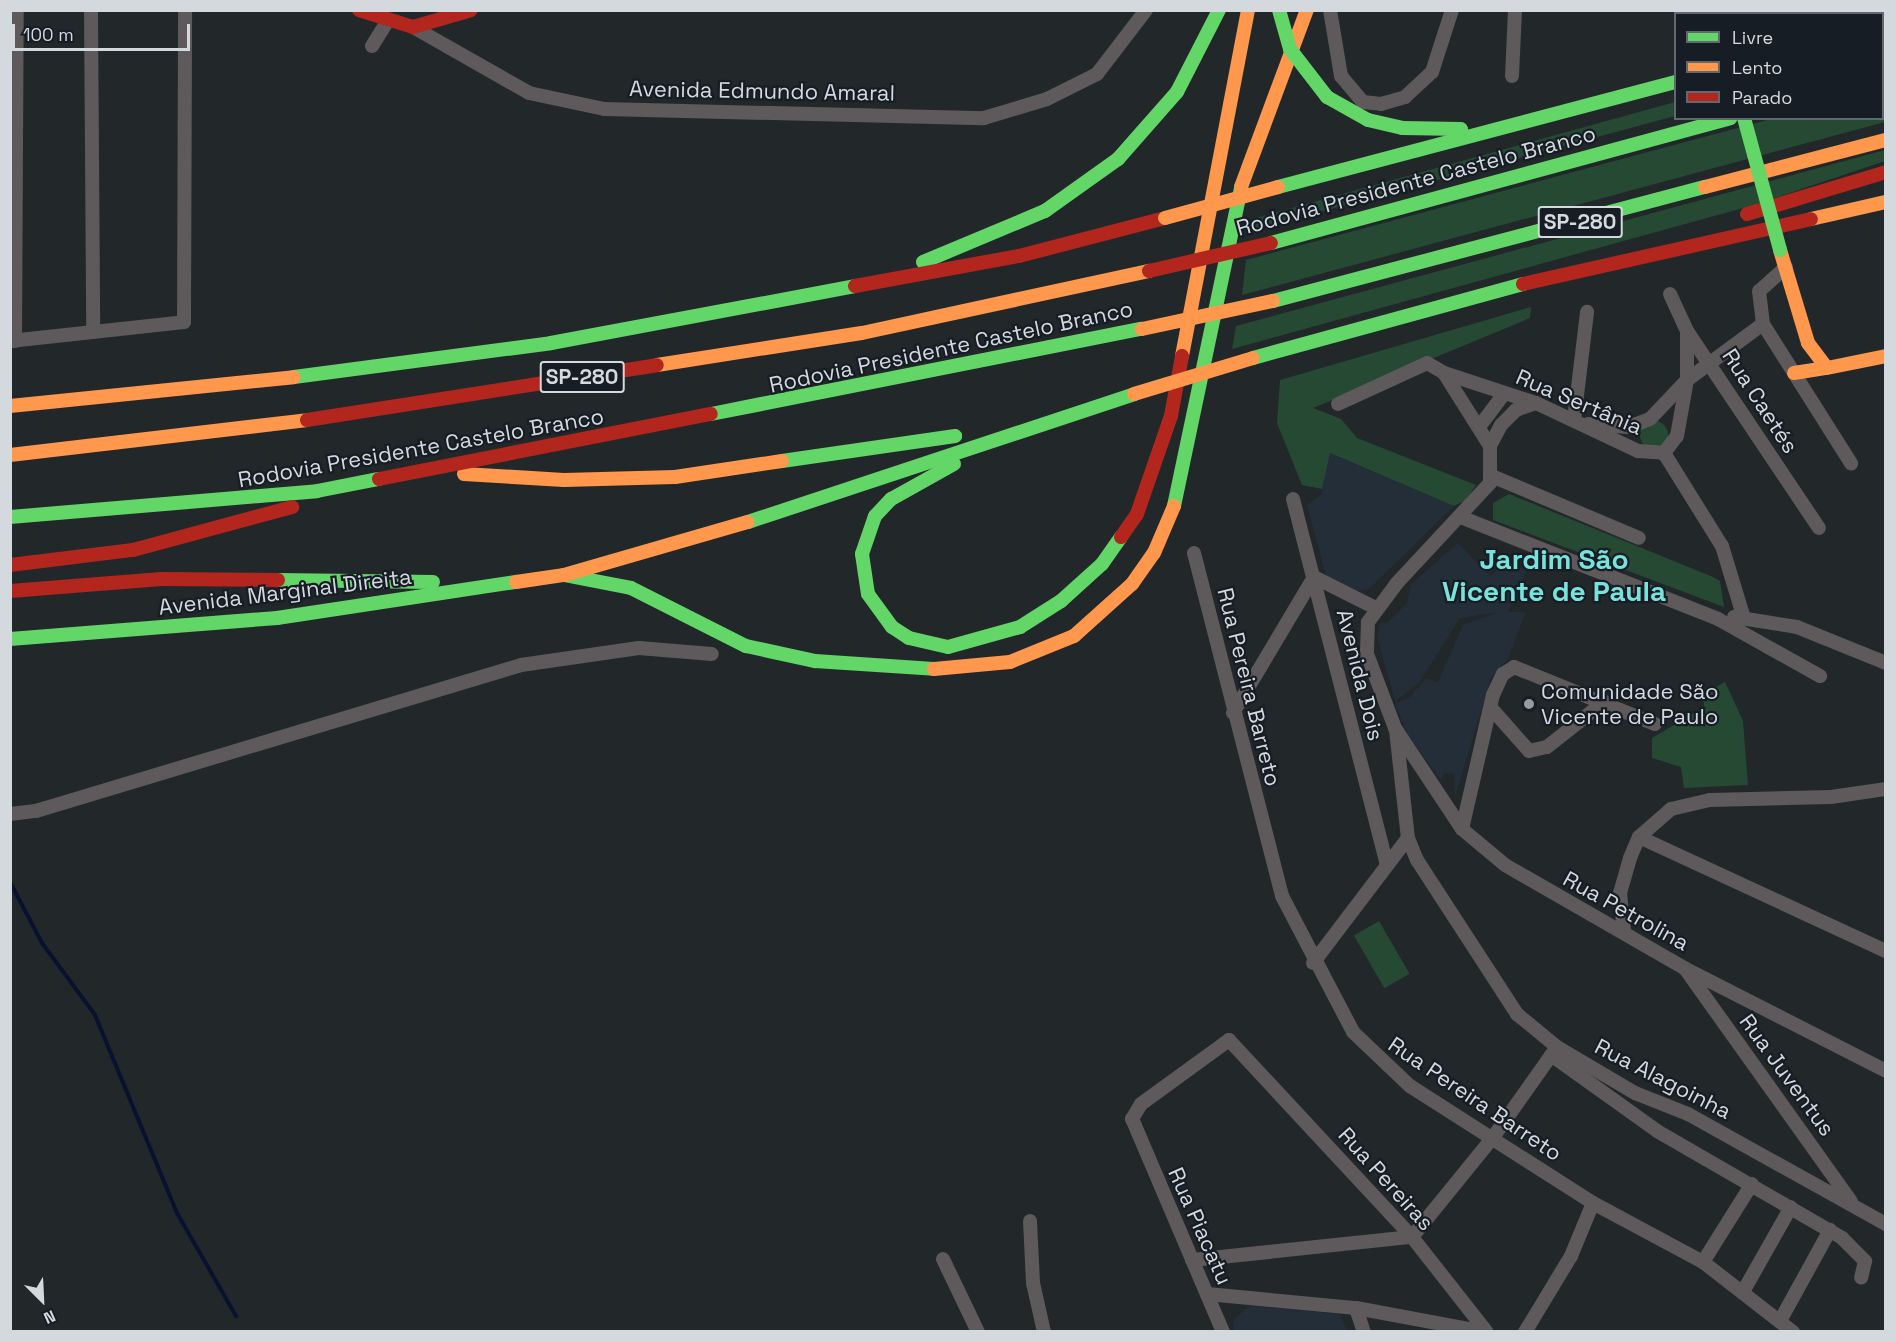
<!DOCTYPE html>
<meta charset="utf-8">
<style>
body{margin:0}
#map{position:relative;width:1896px;height:1342px;overflow:hidden;background:#22272a;font-family:"Space Grotesk",sans-serif}
div>[style]{position:absolute}
[style*='--x']{left:calc(var(--x)*1px);top:calc(var(--y)*1px);width:calc(var(--w)*1px);rotate:calc(var(--a)*1deg)}
.built>*{inset:0;background:#232e39}
.green>*{inset:0;background:#264934;transform-origin:0 0}
.round{border-radius:50%}
.stream>*{height:4px;margin:-2px;padding:0 2px;transform-origin:2px;border-radius:2px;background:#08122f}
.street>*{height:14px;margin:-7px;padding:0 7px;transform-origin:7px;border-radius:7px;background:#5e595a}
.fast>*{height:14px;margin:-7px;padding:0 7px;transform-origin:7px;border-radius:7px;background:#63d668}
.slow>*{height:14px;margin:-7px;padding:0 7px;transform-origin:7px;border-radius:7px;background:#ff974d}
.jam>*{height:14px;margin:-7px;padding:0 7px;transform-origin:7px;border-radius:7px;background:#b3261e}
.fast-bridge>*{height:14px;margin:-7px;padding:0 7px;transform-origin:7px;border-radius:7px;background:#63d668}
.slow-bridge>*{height:14px;margin:-7px;padding:0 7px;transform-origin:7px;border-radius:7px;background:#ff974d}
.jam-bridge>*{height:14px;margin:-7px;padding:0 7px;transform-origin:7px;border-radius:7px;background:#b3261e}
.dots>*{width:16px;height:16px;translate:-50% -50%;box-sizing:border-box;border:3px solid #161d25;border-radius:50%}
span{translate:-50% -50%;white-space:nowrap;text-align:center;line-height:1.15;-webkit-text-stroke:4.5px #161d25;paint-order:stroke}
.shield-label span{padding:2px 4px;background:#161d25;border:2px solid;border-radius:4px;-webkit-text-stroke-width:0}
.shield-label{font-size:21px;color:#d4d9de;font-weight:700}
.street-label{font-size:22px;color:#d4d9de}
.poi-label{font-size:22px;color:#d4d9de}
.left{translate:0 -50%;text-align:left}
.district-label{font-size:28px;color:#77e3dc;font-weight:700}
.frame{position:absolute;inset:0;border:12px solid #d4d9de;pointer-events:none}
.legend{position:absolute;left:1674px;top:12px;width:210px;height:108px;box-sizing:border-box;background:#161d25;border:2px solid #62686f;margin:0;padding:8px 10px;list-style:none;font-size:18px;color:#d4d9de}
.legend li{display:flex;align-items:center;gap:12px;height:30px}
.legend b{width:30px;border:2px solid #62686f}
.north{position:absolute;left:12px;top:1270px;width:60px;height:60px;-webkit-text-stroke:4px #161d25;paint-order:stroke;rotate:156deg;font-size:16px;font-weight:700;line-height:24px;text-align:center;color:#d4d9de}
.north::after{content:'';display:block;margin:auto;width:21px;height:27px;background:#d4d9de;clip-path:polygon(50% 0,100% 100%,50% 72%,0 100%)}
.scale{position:absolute;left:12px;top:24px;width:178px;height:27px;box-sizing:border-box;border:3px solid #d4d9de;border-top:0;padding-left:8px;font-size:18px;line-height:21px;white-space:nowrap;color:#d4d9de;-webkit-text-stroke:4px #161d25;paint-order:stroke}
</style>
<div id="map">
<div class="built">
<div style="clip-path:polygon(1329px 453px,1454px 506px,1369px 589px,1352px 592px,1327px 580px,1307px 505px,1321px 495px)"></div>
<div style="clip-path:polygon(1458px 543px,1490px 576px,1507px 562px,1527px 570px,1508px 612px,1526px 612px,1508px 659px,1491px 678px,1455px 797px,1454px 774px,1444px 773px,1441px 780px,1408px 735px,1395px 704px,1410px 697px,1426px 678px,1438px 682px,1463px 625px,1499px 612px,1460px 618px,1419px 683px,1395px 701px,1377px 637px,1380px 623px,1387px 623px,1407px 603px,1411px 584px)"></div>
<div style="clip-path:polygon(1249px 1306px,1340px 1314px,1347px 1331px,1234px 1331px,1233px 1320px)"></div>
</div>
<div class="green">
<div style="clip-path:polygon(1885px 88px,1885px 122px,1242px 295px,1246px 260px,1771px 119px,1882px 118px)"></div>
<div style="clip-path:polygon(1675px 102px,1675px 116px,1250px 231px,1252px 219px)"></div>
<div style="clip-path:polygon(1885px 150px,1885px 161px,1754px 205px,1232px 349px,1236px 326px)"></div>
<div style="clip-path:polygon(1531px 307px,1530px 318px,1313px 408px,1341px 419px,1357px 438px,1476px 485px,1466px 500px,1454px 506px,1330px 453px,1322px 489px,1302px 485px,1277px 423px,1280px 380px)"></div>
<div class="round" style="left:1640px;top:421px;width:28px;height:28px"></div>
<div style="clip-path:polygon(1509px 494px,1713px 577px,1720px 581px,1724px 607px,1493px 520px,1493px 503px)"></div>
<div style="clip-path:polygon(1725px 682px,1743px 721px,1748px 785px,1684px 788px,1681px 767px,1652px 758px,1652px 738px,1704px 707px,1703px 694px)"></div>
<div style="left:1379px;top:921px;width:61px;height:29px;rotate:60deg"></div>
</div>
<div class="stream">
<div style="--x:10;--y:882;--w:69;--a:62.3"></div>
<div style="--x:42;--y:943;--w:89;--a:53.6"></div>
<div style="--x:95;--y:1015;--w:214;--a:67.5"></div>
<div style="--x:177;--y:1213;--w:119;--a:60.2"></div>
</div>
<div class="street">
<div style="--x:91;--y:10;--w:322;--a:89.6"></div>
<div style="--x:1330;--y:10;--w:67;--a:80.5"></div>
<div style="--x:1341;--y:76;--w:34;--a:50"></div>
<div style="--x:1363;--y:102;--w:18;--a:6"></div>
<div style="--x:1381;--y:104;--w:25;--a:-16"></div>
<div style="--x:1405;--y:97;--w:37;--a:-43"></div>
<div style="--x:1432;--y:72;--w:65;--a:-72.1"></div>
<div style="--x:413;--y:27;--w:133;--a:29.6"></div>
<div style="--x:529;--y:93;--w:77;--a:12"></div>
<div style="--x:604;--y:109;--w:380;--a:1.4"></div>
<div style="--x:984;--y:118;--w:66;--a:-16.8"></div>
<div style="--x:1047;--y:99;--w:56;--a:-26.6"></div>
<div style="--x:1097;--y:74;--w:81;--a:-52.6"></div>
<div style="--x:372;--y:46;--w:28;--a:-58"></div>
<div style="--x:1512;--y:76;--w:66;--a:-87.4"></div>
<div style="--x:1786;--y:267;--w:36;--a:138"></div>
<div style="--x:1759;--y:291;--w:33;--a:83"></div>
<div style="--x:1763;--y:324;--w:165;--a:57.7"></div>
<div style="--x:1670;--y:294;--w:41;--a:65.3"></div>
<div style="--x:1687;--y:331;--w:237;--a:56.2"></div>
<div style="--x:10;--y:341;--w:175;--a:-6.2"></div>
<div style="--x:184;--y:322;--w:312;--a:-89.8"></div>
<div style="--x:15;--y:341;--w:331;--a:-89.7"></div>
<div style="--x:1444;--y:373;--w:97;--a:18.1"></div>
<div style="--x:1536;--y:403;--w:113;--a:25.2"></div>
<div style="--x:1638;--y:451;--w:26;--a:4"></div>
<div style="--x:1664;--y:453;--w:21;--a:-53"></div>
<div style="--x:1677;--y:436;--w:57;--a:-79.9"></div>
<div style="--x:1687;--y:380;--w:49;--a:-90"></div>
<div style="--x:1536;--y:403;--w:21;--a:161"></div>
<div style="--x:1516;--y:410;--w:21;--a:135"></div>
<div style="--x:1501;--y:425;--w:24;--a:118"></div>
<div style="--x:1490;--y:446;--w:37;--a:90"></div>
<div style="--x:1490;--y:483;--w:137;--a:132.9"></div>
<div style="--x:1397;--y:583;--w:49;--a:126.6"></div>
<div style="--x:1368;--y:622;--w:32;--a:92"></div>
<div style="--x:1367;--y:654;--w:79;--a:69.3"></div>
<div style="--x:1395;--y:728;--w:121;--a:56.4"></div>
<div style="--x:1462;--y:829;--w:56;--a:39.9"></div>
<div style="--x:1505;--y:865;--w:207;--a:29.9"></div>
<div style="--x:1684;--y:968;--w:227;--a:27"></div>
<div style="--x:1338;--y:404;--w:98;--a:-24.7"></div>
<div style="--x:1427;--y:363;--w:20;--a:30"></div>
<div style="--x:1444;--y:373;--w:86;--a:57.8"></div>
<div style="--x:1574;--y:420;--w:109;--a:-83.1"></div>
<div style="--x:1588;--y:424;--w:40;--a:4.3"></div>
<div style="--x:1628;--y:427;--w:23;--a:-20"></div>
<div style="--x:1650;--y:419;--w:54;--a:-46.5"></div>
<div style="--x:1687;--y:380;--w:94;--a:-36.4"></div>
<div style="--x:1479;--y:427;--w:41;--a:-52.9"></div>
<div style="--x:1664;--y:453;--w:110;--a:58.1"></div>
<div style="--x:1722;--y:546;--w:72;--a:73.1"></div>
<div style="--x:1494;--y:477;--w:157;--a:22.8"></div>
<div style="--x:1293;--y:499;--w:374;--a:75.6"></div>
<div style="--x:1463;--y:518;--w:274;--a:21.6"></div>
<div style="--x:1718;--y:619;--w:117;--a:29.2"></div>
<div style="--x:1194;--y:553;--w:354;--a:75.6"></div>
<div style="--x:1282;--y:896;--w:153;--a:62.4"></div>
<div style="--x:1353;--y:1032;--w:79;--a:43.5"></div>
<div style="--x:1410;--y:1086;--w:217;--a:32.6"></div>
<div style="--x:1593;--y:1203;--w:125;--a:28.2"></div>
<div style="--x:1703;--y:1262;--w:114;--a:37.9"></div>
<div style="--x:1734;--y:617;--w:64;--a:9"></div>
<div style="--x:1797;--y:627;--w:96;--a:22"></div>
<div style="--x:1491;--y:708;--w:57;--a:48.5"></div>
<div style="--x:1529;--y:751;--w:18;--a:-13"></div>
<div style="--x:1547;--y:747;--w:73;--a:-38.3"></div>
<div style="--x:1233;--y:713;--w:158;--a:-59.2"></div>
<div style="--x:1314;--y:577;--w:69;--a:26.6"></div>
<div style="--x:1396;--y:730;--w:109;--a:83.7"></div>
<div style="--x:1408;--y:838;--w:24;--a:68"></div>
<div style="--x:1417;--y:860;--w:184;--a:57"></div>
<div style="--x:1517;--y:1014;--w:52;--a:39.5"></div>
<div style="--x:1557;--y:1047;--w:91;--a:30.5"></div>
<div style="--x:1635;--y:1093;--w:57;--a:21.6"></div>
<div style="--x:1688;--y:1114;--w:227;--a:29.1"></div>
<div style="--x:10;--y:814;--w:26;--a:-7"></div>
<div style="--x:36;--y:811;--w:506;--a:-16.75"></div>
<div style="--x:521;--y:665;--w:119;--a:-8.2"></div>
<div style="--x:639;--y:648;--w:73;--a:4.7"></div>
<div style="--x:1462;--y:829;--w:138;--a:-77"></div>
<div style="--x:1493;--y:695;--w:23;--a:-65"></div>
<div style="--x:1503;--y:674;--w:13;--a:-32"></div>
<div style="--x:1514;--y:667;--w:152;--a:22"></div>
<div style="--x:1639;--y:837;--w:272;--a:24.8"></div>
<div style="--x:1624;--y:931;--w:38;--a:-96"></div>
<div style="--x:1620;--y:893;--w:36;--a:-74"></div>
<div style="--x:1630;--y:858;--w:23;--a:-67"></div>
<div style="--x:1639;--y:837;--w:43;--a:-41.2"></div>
<div style="--x:1671;--y:809;--w:40;--a:-13"></div>
<div style="--x:1710;--y:800;--w:121;--a:-1.4"></div>
<div style="--x:1831;--y:797;--w:56;--a:-8.3"></div>
<div style="--x:1313;--y:963;--w:157;--a:-52.8"></div>
<div style="--x:1686;--y:970;--w:284;--a:54.5"></div>
<div style="--x:1551;--y:1055;--w:130;--a:35.6"></div>
<div style="--x:1657;--y:1131;--w:214;--a:30"></div>
<div style="--x:1842;--y:1238;--w:33;--a:45"></div>
<div style="--x:1865;--y:1261;--w:17;--a:103"></div>
<div style="--x:1030;--y:1221;--w:62;--a:87.2"></div>
<div style="--x:1033;--y:1283;--w:50;--a:77.3"></div>
<div style="--x:943;--y:1259;--w:81;--a:64.4"></div>
<div style="--x:1192;--y:1260;--w:221;--a:-6"></div>
<div style="--x:1412;--y:1237;--w:130;--a:-50.9"></div>
<div style="--x:1494;--y:1136;--w:109;--a:-54.7"></div>
<div style="--x:1703;--y:1262;--w:92;--a:-57.9"></div>
<div style="--x:1744;--y:1290;--w:95;--a:-60.5"></div>
<div style="--x:1207;--y:1294;--w:150;--a:5.4"></div>
<div style="--x:1356;--y:1308;--w:132;--a:10.5"></div>
<div style="--x:1356;--y:1308;--w:25;--a:72"></div>
<div style="--x:1780;--y:1321;--w:104;--a:-61.2"></div>
<div style="--x:1223;--y:1332;--w:232;--a:-113.1"></div>
<div style="--x:1132;--y:1119;--w:17;--a:-59"></div>
<div style="--x:1141;--y:1104;--w:109;--a:-36"></div>
<div style="--x:1229;--y:1040;--w:269;--a:47.1"></div>
<div style="--x:1412;--y:1237;--w:120;--a:51.8"></div>
<div style="--x:1525;--y:1332;--w:89;--a:-58.8"></div>
<div style="--x:1571;--y:1256;--w:57;--a:-67.5"></div>
</div>
<div class="fast">
<div style="--x:1882;--y:76;--w:4;--a:-14"></div>
<div style="--x:1402;--y:128;--w:59;--a:1"></div>
<div style="--x:1278;--y:187;--w:412;--a:-14.8"></div>
<div style="--x:1271;--y:243;--w:476;--a:-15.2"></div>
<div style="--x:923;--y:262;--w:132;--a:-22.7"></div>
<div style="--x:1045;--y:211;--w:90;--a:-35.5"></div>
<div style="--x:1118;--y:159;--w:89;--a:-48.6"></div>
<div style="--x:1177;--y:92;--w:92;--a:-62.9"></div>
<div style="--x:1273;--y:301;--w:447;--a:-14.8"></div>
<div style="--x:1253;--y:358;--w:280;--a:-15.3"></div>
<div style="--x:294;--y:377;--w:259;--a:-7.5"></div>
<div style="--x:551;--y:343;--w:309;--a:-10.6"></div>
<div style="--x:711;--y:414;--w:439;--a:-11.2"></div>
<div style="--x:782;--y:461;--w:175;--a:-8.2"></div>
<div style="--x:954;--y:464;--w:72;--a:150.9"></div>
<div style="--x:891;--y:499;--w:23;--a:133"></div>
<div style="--x:875;--y:516;--w:40;--a:108.9"></div>
<div style="--x:862;--y:554;--w:40;--a:81.5"></div>
<div style="--x:868;--y:594;--w:41;--a:54"></div>
<div style="--x:892;--y:627;--w:20;--a:33"></div>
<div style="--x:909;--y:638;--w:40;--a:13"></div>
<div style="--x:948;--y:647;--w:75;--a:-15.5"></div>
<div style="--x:1020;--y:627;--w:49;--a:-32.4"></div>
<div style="--x:1061;--y:601;--w:55;--a:-42.1"></div>
<div style="--x:1102;--y:564;--w:33;--a:-55"></div>
<div style="--x:1174;--y:506;--w:326;--a:-78.1"></div>
<div style="--x:10;--y:517;--w:308;--a:-4.8"></div>
<div style="--x:317;--y:491;--w:63;--a:-11"></div>
<div style="--x:748;--y:522;--w:407;--a:-18.3"></div>
<div style="--x:564;--y:575;--w:68;--a:11"></div>
<div style="--x:631;--y:588;--w:129;--a:26.8"></div>
<div style="--x:746;--y:646;--w:71;--a:12.3"></div>
<div style="--x:815;--y:661;--w:119;--a:3.8"></div>
<div style="--x:278;--y:580;--w:155;--a:0.7"></div>
<div style="--x:10;--y:639;--w:268;--a:-4.5"></div>
<div style="--x:277;--y:618;--w:242;--a:-8.6"></div>
</div>
<div class="slow">
<div style="--x:1711;--y:10;--w:4;--a:76"></div>
<div style="--x:1241;--y:187;--w:189;--a:-69.6"></div>
<div style="--x:1705;--y:187;--w:187;--a:-14.6"></div>
<div style="--x:1811;--y:219;--w:77;--a:-12.8"></div>
<div style="--x:1780;--y:250;--w:97;--a:73.2"></div>
<div style="--x:1808;--y:343;--w:31;--a:53"></div>
<div style="--x:1827;--y:368;--w:60;--a:-11.5"></div>
<div style="--x:1182;--y:356;--w:352;--a:-79.2"></div>
<div style="--x:657;--y:365;--w:207;--a:-8.9"></div>
<div style="--x:862;--y:333;--w:294;--a:-12.2"></div>
<div style="--x:1794;--y:373;--w:33;--a:-9"></div>
<div style="--x:10;--y:406;--w:285;--a:-5.8"></div>
<div style="--x:10;--y:455;--w:299;--a:-6.7"></div>
<div style="--x:464;--y:474;--w:100;--a:3.4"></div>
<div style="--x:564;--y:480;--w:111;--a:-1.5"></div>
<div style="--x:675;--y:477;--w:108;--a:-8.5"></div>
<div style="--x:516;--y:582;--w:49;--a:-8.3"></div>
<div style="--x:564;--y:575;--w:191;--a:-16.1"></div>
<div style="--x:934;--y:669;--w:76;--a:-5.3"></div>
<div style="--x:1010;--y:662;--w:69;--a:-22.1"></div>
<div style="--x:1074;--y:636;--w:78;--a:-41.9"></div>
<div style="--x:1132;--y:584;--w:38;--a:-55"></div>
<div style="--x:1154;--y:553;--w:51;--a:-66.9"></div>
</div>
<div class="jam">
<div style="--x:359;--y:10;--w:57;--a:17.5"></div>
<div style="--x:413;--y:27;--w:60;--a:-16.3"></div>
<div style="--x:1882;--y:23;--w:4;--a:-14"></div>
<div style="--x:1747;--y:214;--w:145;--a:-16.8"></div>
<div style="--x:1523;--y:284;--w:295;--a:-12.7"></div>
<div style="--x:855;--y:286;--w:167;--a:-10.4"></div>
<div style="--x:1019;--y:256;--w:151;--a:-14.6"></div>
<div style="--x:307;--y:420;--w:354;--a:-8.9"></div>
<div style="--x:379;--y:479;--w:338;--a:-11.1"></div>
<div style="--x:1121;--y:537;--w:28;--a:-55"></div>
<div style="--x:1137;--y:514;--w:104;--a:-70.9"></div>
<div style="--x:1171;--y:416;--w:61;--a:-79.6"></div>
<div style="--x:10;--y:565;--w:124;--a:-7"></div>
<div style="--x:133;--y:550;--w:165;--a:-15.1"></div>
<div style="--x:10;--y:591;--w:152;--a:-4.5"></div>
<div style="--x:162;--y:579;--w:116;--a:0.5"></div>
</div>
<div class="fast-bridge">
<div style="--x:1279;--y:10;--w:41;--a:74.2"></div>
<div style="--x:1290;--y:49;--w:61;--a:52.4"></div>
<div style="--x:1327;--y:97;--w:47;--a:29.3"></div>
<div style="--x:1368;--y:120;--w:35;--a:13"></div>
<div style="--x:1744;--y:118;--w:137;--a:74.7"></div>
</div>
<div class="slow-bridge">
<div style="--x:1165;--y:218;--w:117;--a:-15.3"></div>
<div style="--x:1142;--y:329;--w:134;--a:-12.1"></div>
<div style="--x:1134;--y:394;--w:124;--a:-16.8"></div>
</div>
<div class="jam-bridge">
<div style="--x:1149;--y:271;--w:125;--a:-12.9"></div>
</div>
<div class="dots">
<div style="left:1529px;top:704px;background:#969b9f"></div>
</div>
<div class="shield-label">
<span style="left:1580px;top:222px">SP-280</span>
<span style="left:582px;top:377px">SP-280</span>
</div>
<div class="street-label">
<span style="left:762px;top:91px;rotate:1deg">Avenida Edmundo Amaral</span>
<span style="left:1416px;top:181px;rotate:-15deg">Rodovia Presidente Castelo Branco</span>
<span style="left:951px;top:347px;rotate:-12deg">Rodovia Presidente Castelo Branco</span>
<span style="left:1760px;top:401px;rotate:57deg">Rua Caetés</span>
<span style="left:1579px;top:402px;rotate:23deg">Rua Sertânia</span>
<span style="left:421px;top:448px;rotate:-10deg">Rodovia Presidente Castelo Branco</span>
<span style="left:285px;top:592px;rotate:-7deg">Avenida Marginal Direita</span>
<span style="left:1360px;top:675px;rotate:76deg">Avenida Dois</span>
<span style="left:1249px;top:687px;rotate:76deg">Rua Pereira Barreto</span>
<span style="left:1626px;top:911px;rotate:29deg">Rua Petrolina</span>
<span style="left:1787px;top:1075px;rotate:54deg">Rua Juventus</span>
<span style="left:1663px;top:1079px;rotate:27deg">Rua Alagoinha</span>
<span style="left:1475px;top:1099px;rotate:34deg">Rua Pereira Barreto</span>
<span style="left:1386px;top:1179px;rotate:48deg">Rua Pereiras</span>
<span style="left:1200px;top:1226px;rotate:66deg">Rua Piacatu</span>
</div>
<div class="poi-label">
<span class="left" style="left:1541px;top:704px">Comunidade São<br>Vicente de Paulo</span>
</div>
<div class="district-label">
<span style="left:1554px;top:575px">Jardim São<br>Vicente de Paula</span>
</div>
<div class="frame"></div>
<ul class="legend">
<li><b style="height:8px;background:#63d668"></b>Livre</li>
<li><b style="height:8px;background:#ff974d"></b>Lento</li>
<li><b style="height:8px;background:#b3261e"></b>Parado</li>
</ul>
<div class="north">N</div>
<div class="scale">100 m</div>
</div>
